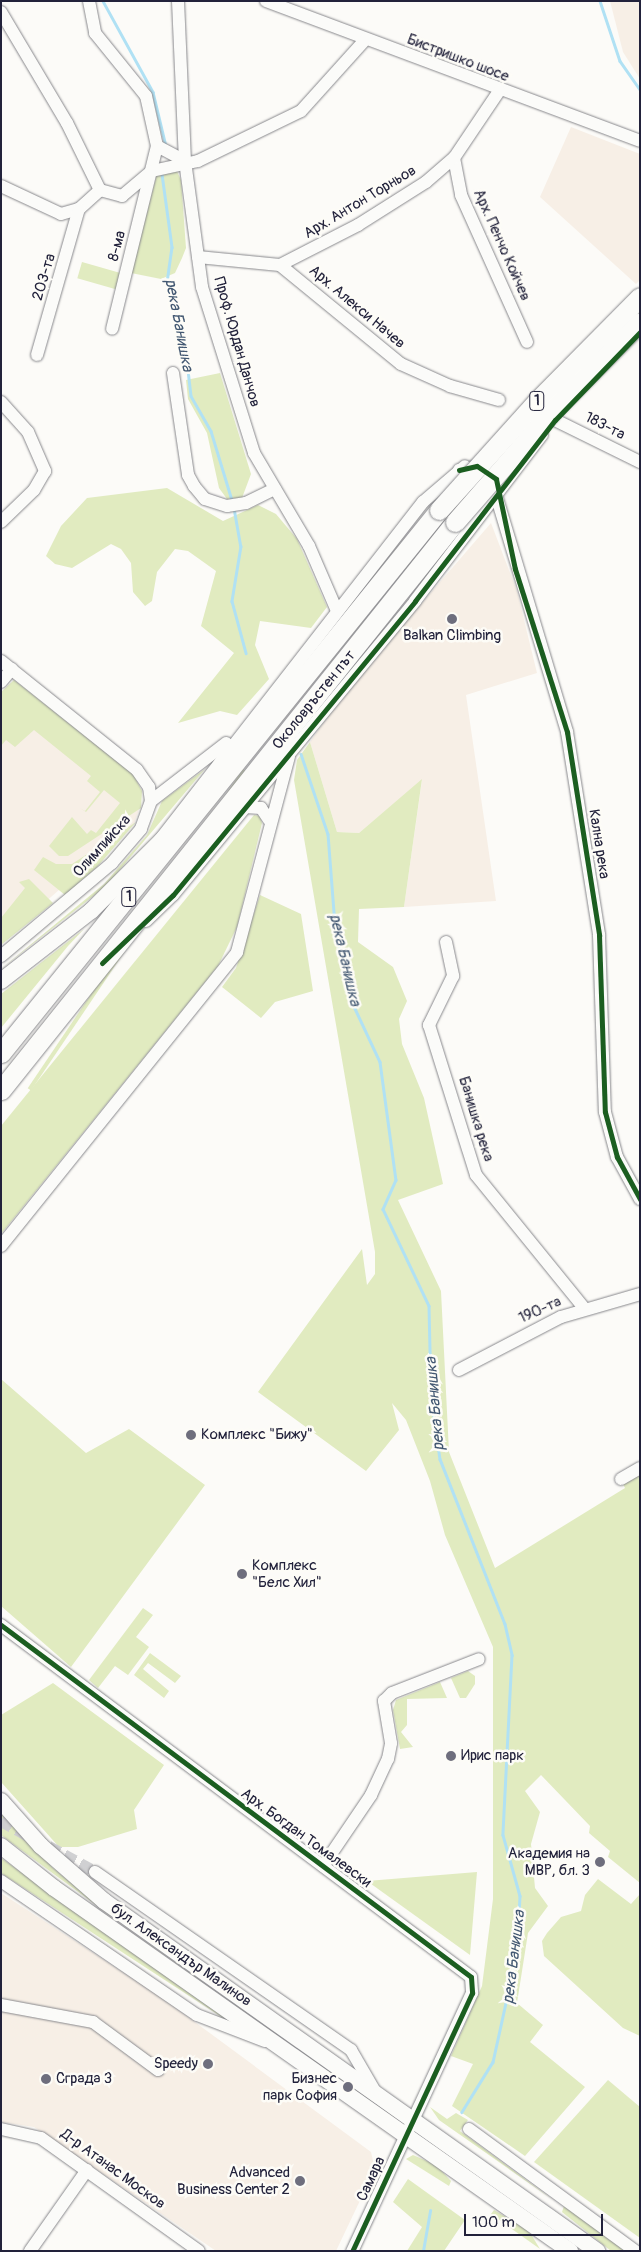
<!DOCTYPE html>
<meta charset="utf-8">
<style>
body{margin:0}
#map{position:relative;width:641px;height:2252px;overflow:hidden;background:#fcfbf8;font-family:Pangolin,sans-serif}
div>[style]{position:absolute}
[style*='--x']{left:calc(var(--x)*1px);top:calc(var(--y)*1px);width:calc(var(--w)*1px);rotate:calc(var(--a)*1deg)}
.built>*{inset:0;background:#f7efe6}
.green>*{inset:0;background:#e1ebc0;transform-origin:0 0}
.stream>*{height:2.5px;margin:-1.25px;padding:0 1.25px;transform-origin:1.25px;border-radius:1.25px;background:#b0e1f4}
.minor-tunnel>*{height:12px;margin-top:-6px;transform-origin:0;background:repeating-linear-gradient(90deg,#d0d0d2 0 12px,transparent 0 18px)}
.roads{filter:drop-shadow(0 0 1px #88888c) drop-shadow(0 0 1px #88888c)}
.minor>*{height:12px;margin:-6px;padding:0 6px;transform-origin:6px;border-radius:6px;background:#fbfbf9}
.major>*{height:16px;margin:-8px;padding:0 8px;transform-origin:8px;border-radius:8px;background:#fbfbf9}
.highway>*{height:19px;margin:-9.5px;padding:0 9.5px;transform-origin:9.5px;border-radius:9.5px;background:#fbfbf9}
.bridges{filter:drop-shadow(0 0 1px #88888c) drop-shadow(0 0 1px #88888c)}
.highway-bridge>*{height:19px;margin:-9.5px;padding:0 9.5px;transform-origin:9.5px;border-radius:9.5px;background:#fbfbf9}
.cycleway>*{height:5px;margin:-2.5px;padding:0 2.5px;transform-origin:2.5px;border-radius:2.5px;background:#1b5e20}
.dots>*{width:14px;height:14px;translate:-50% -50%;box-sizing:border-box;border:2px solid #fdfcf7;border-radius:50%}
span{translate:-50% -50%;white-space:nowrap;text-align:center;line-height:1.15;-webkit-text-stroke:5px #fdfcf7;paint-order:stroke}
.shield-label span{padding:1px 4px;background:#fdfcf7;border:1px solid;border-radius:4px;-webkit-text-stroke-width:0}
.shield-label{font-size:14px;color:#22223b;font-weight:700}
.street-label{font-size:15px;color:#22223b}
.poi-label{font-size:15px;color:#22223b}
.left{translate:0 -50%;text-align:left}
.right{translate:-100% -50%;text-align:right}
.water-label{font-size:16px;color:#435872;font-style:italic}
.frame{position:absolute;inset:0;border:2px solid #22223b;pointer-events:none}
.scale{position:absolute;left:464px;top:2214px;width:139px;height:22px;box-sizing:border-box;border:2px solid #22223b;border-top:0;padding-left:6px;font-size:15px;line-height:18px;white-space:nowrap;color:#22223b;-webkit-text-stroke:4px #fdfcf7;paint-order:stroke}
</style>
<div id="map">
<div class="built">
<div style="clip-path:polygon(610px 1px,640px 1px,640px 79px,623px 52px)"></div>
<div style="clip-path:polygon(571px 127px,640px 154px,640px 280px,636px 284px,540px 197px)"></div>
<div style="clip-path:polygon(491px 523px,517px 591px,537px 673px,466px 695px,496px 901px,404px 907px,422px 780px,359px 833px,337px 832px,310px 742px,345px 692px)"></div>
<div style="clip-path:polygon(1px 696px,141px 803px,134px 824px,1px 941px)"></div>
<div style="clip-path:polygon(1px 1893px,161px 1997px,371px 2152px,375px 2169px,336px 2251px,216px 2251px,34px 2127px,1px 2122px)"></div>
</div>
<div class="green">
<div style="clip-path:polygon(176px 169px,181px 180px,186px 248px,182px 258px,175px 273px,161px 279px,131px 273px,157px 174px)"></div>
<div style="left:82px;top:262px;width:40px;height:17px;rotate:16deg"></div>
<div style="clip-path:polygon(220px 373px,251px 474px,242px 498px,227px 499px,219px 488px,207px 433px,188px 399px,186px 380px)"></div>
<div style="clip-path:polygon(167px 488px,223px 521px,258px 505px,276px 514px,297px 539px,327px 607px,311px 628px,260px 621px,255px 645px,269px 679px,237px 715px,220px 711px,178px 723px,234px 653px,201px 626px,216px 571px,188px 551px,175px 549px,157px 572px,152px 601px,145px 606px,133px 592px,131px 563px,121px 549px,111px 544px,72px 568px,55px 564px,46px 556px,61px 526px,87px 498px)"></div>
<div style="clip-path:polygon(14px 680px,133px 774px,142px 791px,141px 808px,68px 856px,59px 856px,49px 846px,72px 817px,87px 834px,91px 830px,96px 833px,120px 803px,104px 790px,86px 812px,80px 808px,85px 811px,100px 792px,87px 781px,91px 776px,34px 730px,15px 747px,6px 740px,1px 746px,1px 692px)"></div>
<div style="clip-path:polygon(310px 742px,337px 832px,359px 833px,422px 779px,404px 907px,359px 909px,358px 942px,393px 967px,407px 1001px,399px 1019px,402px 1044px,424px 1098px,443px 1184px,398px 1200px,441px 1291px,449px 1452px,495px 1568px,625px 1488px,622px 1482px,640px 1472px,640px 1883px,608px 1857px,610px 1851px,589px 1833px,590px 1826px,541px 1775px,525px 1791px,540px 1812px,531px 1844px,535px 1888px,548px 1906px,528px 1933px,517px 2003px,543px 2025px,530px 2042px,585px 2087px,525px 2156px,452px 2106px,473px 2064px,451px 2056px,482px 1986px,493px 1899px,493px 1647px,445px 1535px,430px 1481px,406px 1420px,392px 1403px,399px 1430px,366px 1471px,258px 1392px,362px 1249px,367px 1285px,375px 1274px,375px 1252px,294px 780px,297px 760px)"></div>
<div style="clip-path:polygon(205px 769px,106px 886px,1px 969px,104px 884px,147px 835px,162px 801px)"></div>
<div style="left:243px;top:769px;width:4px;height:385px;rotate:34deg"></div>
<div style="clip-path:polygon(254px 815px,260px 816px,262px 823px,237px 927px,218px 966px,1px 1234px,1px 1126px)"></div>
<div style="clip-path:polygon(136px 822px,97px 867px,65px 895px,34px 870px,43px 857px,56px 864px,72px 864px)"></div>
<div style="clip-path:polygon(29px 879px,53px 903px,1px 945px,1px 918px,25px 888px,19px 882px)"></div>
<div style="clip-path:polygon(260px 895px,301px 914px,313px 991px,275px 1002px,261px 1018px,222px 987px,236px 968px)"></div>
<div style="clip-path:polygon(84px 929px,68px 946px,1px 1028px,1px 994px)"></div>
<div style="clip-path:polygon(1px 1379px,86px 1453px,129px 1429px,205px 1485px,71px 1667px,1px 1606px)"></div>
<div style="clip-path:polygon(143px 1608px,153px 1615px,136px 1637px,149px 1647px,128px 1675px,115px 1666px,98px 1688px,89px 1680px)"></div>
<div style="clip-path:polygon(150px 1653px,181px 1676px,175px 1683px,148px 1663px,143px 1669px,169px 1691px,164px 1698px,134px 1675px)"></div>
<div style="clip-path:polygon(468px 1671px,475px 1676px,475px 1684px,466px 1698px,460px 1698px,451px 1678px)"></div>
<div style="clip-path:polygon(440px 1682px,447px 1698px,407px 1699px,407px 1725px,401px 1732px,413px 1747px,400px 1749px,393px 1710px,396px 1700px)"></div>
<div style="clip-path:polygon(53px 1683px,164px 1765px,134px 1810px,137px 1829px,78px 1847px,59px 1847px,1px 1782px,1px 1715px)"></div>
<div style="clip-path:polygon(1px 1813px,53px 1868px,112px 1917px,1px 1835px)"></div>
<div style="clip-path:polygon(1px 1858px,229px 2019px,229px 2022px,1px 1873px)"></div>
<div style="clip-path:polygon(477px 1872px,470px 1955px,367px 1881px)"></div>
<div style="clip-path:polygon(598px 1879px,631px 1904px,640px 1894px,640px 2036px,623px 2028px,544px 1956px,542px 1941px,547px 1933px,561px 1917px,581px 1911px,585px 1895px)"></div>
<div style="clip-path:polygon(608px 2080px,640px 2107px,640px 2238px,534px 2162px)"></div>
<div style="clip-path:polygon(430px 2107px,447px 2119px,456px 2113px,468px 2120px,460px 2131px,553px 2200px,439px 2120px)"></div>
<div style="clip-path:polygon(413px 2155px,436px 2165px,451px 2181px,449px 2186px,406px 2159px)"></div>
<div style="clip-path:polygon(408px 2179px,465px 2220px,444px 2251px,407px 2251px,422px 2227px,393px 2202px)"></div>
<div style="clip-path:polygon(564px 2206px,628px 2251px,611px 2251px,562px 2212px)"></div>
<div style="clip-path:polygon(494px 2210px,529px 2231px,540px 2249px,491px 2214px)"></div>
</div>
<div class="stream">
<div style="--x:103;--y:1;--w:104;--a:61.2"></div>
<div style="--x:153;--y:92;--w:56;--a:76.5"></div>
<div style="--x:600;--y:1;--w:63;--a:71.6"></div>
<div style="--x:620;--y:61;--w:35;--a:55"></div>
<div style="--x:162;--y:174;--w:74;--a:82.2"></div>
<div style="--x:172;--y:247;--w:34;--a:98"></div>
<div style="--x:167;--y:281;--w:58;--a:72.8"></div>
<div style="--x:184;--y:336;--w:60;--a:83.3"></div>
<div style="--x:191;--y:396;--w:40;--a:60.3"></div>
<div style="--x:211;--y:431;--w:72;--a:73.1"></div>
<div style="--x:234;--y:508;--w:39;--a:80"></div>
<div style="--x:241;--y:546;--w:56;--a:99.3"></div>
<div style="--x:232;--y:601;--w:54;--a:74.9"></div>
<div style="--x:301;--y:754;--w:84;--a:71.4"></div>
<div style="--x:328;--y:834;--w:92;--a:85.6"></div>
<div style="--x:335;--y:926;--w:76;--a:77.8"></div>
<div style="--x:351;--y:1000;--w:68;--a:64.9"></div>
<div style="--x:380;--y:1062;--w:119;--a:82.3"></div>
<div style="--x:396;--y:1180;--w:32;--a:114"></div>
<div style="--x:383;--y:1209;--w:107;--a:64.6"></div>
<div style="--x:429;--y:1306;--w:90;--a:88.7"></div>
<div style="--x:431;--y:1396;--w:64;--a:81.9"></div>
<div style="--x:440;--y:1459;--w:177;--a:68.5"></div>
<div style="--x:505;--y:1624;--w:32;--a:77"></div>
<div style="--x:512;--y:1655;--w:180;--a:92.9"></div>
<div style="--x:503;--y:1835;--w:63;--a:74.4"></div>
<div style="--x:520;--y:1896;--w:57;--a:93"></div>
<div style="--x:517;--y:1953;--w:112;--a:102.4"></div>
<div style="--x:493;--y:2062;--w:59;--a:121.8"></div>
<div style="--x:423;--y:2251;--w:41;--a:-80.1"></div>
</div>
<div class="minor-tunnel">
<div style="--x:1;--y:1821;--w:107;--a:28.5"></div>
</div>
<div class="roads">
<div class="minor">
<div style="--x:89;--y:1;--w:33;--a:79"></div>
<div style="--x:95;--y:33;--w:81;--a:51"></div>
<div style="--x:146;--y:96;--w:51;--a:77.6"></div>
<div style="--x:157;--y:146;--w:188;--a:103.8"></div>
<div style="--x:178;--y:1;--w:160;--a:87.5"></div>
<div style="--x:185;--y:161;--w:127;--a:82.3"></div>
<div style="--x:202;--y:287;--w:174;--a:72.6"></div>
<div style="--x:254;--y:453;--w:108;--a:59.4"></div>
<div style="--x:309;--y:546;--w:71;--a:66.7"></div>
<div style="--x:266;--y:1;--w:399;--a:20.5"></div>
<div style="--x:1;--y:12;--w:129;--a:59.3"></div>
<div style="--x:67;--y:123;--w:75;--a:63.8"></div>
<div style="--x:157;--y:146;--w:32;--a:28"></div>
<div style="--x:454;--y:158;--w:38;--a:79"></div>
<div style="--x:461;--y:195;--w:161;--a:65.8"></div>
<div style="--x:1;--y:186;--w:66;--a:25"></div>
<div style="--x:61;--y:214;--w:19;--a:-16"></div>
<div style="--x:79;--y:209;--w:28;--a:-42"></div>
<div style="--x:100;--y:190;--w:23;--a:15"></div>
<div style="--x:122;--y:196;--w:39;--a:-40"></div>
<div style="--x:152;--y:171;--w:47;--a:-12.3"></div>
<div style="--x:198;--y:161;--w:114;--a:-25.9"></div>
<div style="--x:301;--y:111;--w:96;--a:-48"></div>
<div style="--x:198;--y:257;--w:82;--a:5.6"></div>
<div style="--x:280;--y:265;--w:88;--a:-27.1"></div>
<div style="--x:358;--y:225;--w:80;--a:-32.3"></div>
<div style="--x:426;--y:182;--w:37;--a:-41"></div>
<div style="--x:454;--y:158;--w:81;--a:-56.1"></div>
<div style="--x:280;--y:265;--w:156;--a:39.3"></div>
<div style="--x:401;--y:364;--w:54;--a:24.2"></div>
<div style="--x:450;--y:386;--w:51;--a:15.9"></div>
<div style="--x:37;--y:355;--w:152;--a:-74"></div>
<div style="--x:173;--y:373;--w:103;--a:81.6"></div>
<div style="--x:188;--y:475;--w:13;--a:61"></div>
<div style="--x:194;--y:486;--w:17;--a:50"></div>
<div style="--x:205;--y:499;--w:23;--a:18"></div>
<div style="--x:227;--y:506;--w:19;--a:-9"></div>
<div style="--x:246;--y:503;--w:32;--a:-26"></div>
<div style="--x:1;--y:402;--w:40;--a:48"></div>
<div style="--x:28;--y:432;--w:43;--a:66.4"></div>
<div style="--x:45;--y:471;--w:22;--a:120"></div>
<div style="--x:34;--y:490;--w:46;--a:135.9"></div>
<div style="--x:555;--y:420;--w:95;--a:26.3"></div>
<div style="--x:459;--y:470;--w:20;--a:-11"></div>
<div style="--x:496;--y:495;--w:247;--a:73.3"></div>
<div style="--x:567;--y:732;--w:206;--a:81"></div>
<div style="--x:599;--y:935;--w:177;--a:88.1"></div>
<div style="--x:605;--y:1112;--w:47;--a:75.1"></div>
<div style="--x:617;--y:1157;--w:48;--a:61.3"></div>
<div style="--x:1;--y:661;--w:174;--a:38.7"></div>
<div style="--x:137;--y:770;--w:21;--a:55"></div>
<div style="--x:149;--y:787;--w:14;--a:82"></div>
<div style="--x:151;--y:801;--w:30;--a:110"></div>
<div style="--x:141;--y:829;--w:45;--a:130.5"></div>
<div style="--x:112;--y:863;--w:145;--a:140"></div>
<div style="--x:1;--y:682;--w:17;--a:-50"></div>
<div style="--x:151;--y:801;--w:95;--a:-37.7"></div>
<div style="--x:244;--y:807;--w:17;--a:3"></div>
<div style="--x:261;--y:808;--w:14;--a:56"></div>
<div style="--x:159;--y:841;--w:430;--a:-52.1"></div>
<div style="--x:423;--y:502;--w:55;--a:-40.6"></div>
<div style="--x:146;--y:921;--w:37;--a:-44"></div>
<div style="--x:173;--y:895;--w:381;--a:-50.5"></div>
<div style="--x:415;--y:601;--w:209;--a:-52.6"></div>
<div style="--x:446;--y:942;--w:35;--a:78"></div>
<div style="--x:453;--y:976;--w:55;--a:116.1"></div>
<div style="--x:429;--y:1025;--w:157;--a:72.6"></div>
<div style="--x:476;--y:1175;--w:171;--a:50.9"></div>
<div style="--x:1;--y:1246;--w:377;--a:-51.2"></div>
<div style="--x:237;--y:952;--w:202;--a:-75.1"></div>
<div style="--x:459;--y:1370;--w:115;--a:-27.5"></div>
<div style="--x:561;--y:1317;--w:82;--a:-16.2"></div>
<div style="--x:621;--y:1479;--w:22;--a:-30"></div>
<div style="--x:1;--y:1625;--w:587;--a:36.83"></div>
<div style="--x:471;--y:1977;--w:16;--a:86"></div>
<div style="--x:472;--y:1993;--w:285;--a:114.9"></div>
<div style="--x:323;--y:1866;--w:86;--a:-55.9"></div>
<div style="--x:371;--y:1795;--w:40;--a:-65"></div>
<div style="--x:388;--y:1759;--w:16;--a:-79"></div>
<div style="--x:391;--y:1743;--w:43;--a:-99.5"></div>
<div style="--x:384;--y:1701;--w:11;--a:-45"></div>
<div style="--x:392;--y:1693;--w:93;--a:-21.3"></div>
<div style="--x:95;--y:1872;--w:312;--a:34.8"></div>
<div style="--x:351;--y:2050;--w:50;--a:59.8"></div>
<div style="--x:1;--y:1881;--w:237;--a:34.4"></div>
<div style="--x:197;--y:2015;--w:73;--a:20.9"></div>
<div style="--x:1;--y:2005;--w:94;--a:10.5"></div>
<div style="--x:93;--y:2022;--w:81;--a:36.4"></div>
<div style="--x:1;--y:2129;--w:41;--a:12.7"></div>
<div style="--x:41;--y:2138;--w:194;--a:35.6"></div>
<div style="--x:469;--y:2129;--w:206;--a:36.3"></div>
<div style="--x:30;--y:2251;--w:99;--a:-54.9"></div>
</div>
<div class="major">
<div style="--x:1;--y:981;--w:114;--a:-37.9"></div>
<div style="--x:91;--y:911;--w:106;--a:-45"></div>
<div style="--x:1;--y:1801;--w:60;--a:48.4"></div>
<div style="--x:41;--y:1846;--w:84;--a:41.1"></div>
<div style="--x:104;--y:1901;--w:605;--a:35.37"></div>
<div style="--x:1;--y:1846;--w:68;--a:38.4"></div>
<div style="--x:54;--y:1888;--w:631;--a:35.13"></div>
</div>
<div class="highway">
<div style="--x:1;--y:1053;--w:698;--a:-51.11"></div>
<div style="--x:1;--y:1090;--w:727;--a:-51.36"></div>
</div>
</div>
<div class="bridges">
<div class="highway-bridge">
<div style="--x:439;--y:510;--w:147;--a:-48"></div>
<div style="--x:537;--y:401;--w:146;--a:-45.3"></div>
<div style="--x:455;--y:522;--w:145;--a:-48.9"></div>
<div style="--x:550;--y:413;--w:128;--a:-45.3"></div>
</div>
</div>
<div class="cycleway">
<div style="--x:459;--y:470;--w:18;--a:-13"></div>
<div style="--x:477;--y:466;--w:23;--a:34"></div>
<div style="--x:496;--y:479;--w:92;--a:78.1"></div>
<div style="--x:515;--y:569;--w:171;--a:72.3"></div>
<div style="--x:567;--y:732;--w:206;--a:81"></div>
<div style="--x:599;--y:935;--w:177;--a:88.1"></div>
<div style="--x:605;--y:1112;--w:47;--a:75.1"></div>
<div style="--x:617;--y:1157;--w:48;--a:61.3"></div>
<div style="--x:102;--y:963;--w:98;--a:-43.8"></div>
<div style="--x:173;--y:895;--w:381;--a:-50.5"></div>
<div style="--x:415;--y:601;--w:229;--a:-52.3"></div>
<div style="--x:555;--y:420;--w:122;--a:-46"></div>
<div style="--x:1;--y:1625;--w:587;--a:36.83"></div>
<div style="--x:471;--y:1977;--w:16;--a:86"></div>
<div style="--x:472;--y:1993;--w:285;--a:114.9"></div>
</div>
<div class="dots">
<div style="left:452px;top:619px;background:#6e6e7d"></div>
<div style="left:191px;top:1435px;background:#6e6e7d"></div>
<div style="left:242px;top:1574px;background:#6e6e7d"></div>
<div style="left:451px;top:1756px;background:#6e6e7d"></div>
<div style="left:600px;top:1862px;background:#6e6e7d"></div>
<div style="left:208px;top:2064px;background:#6e6e7d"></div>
<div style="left:46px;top:2079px;background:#6e6e7d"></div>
<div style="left:348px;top:2087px;background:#6e6e7d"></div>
<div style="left:300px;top:2181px;background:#6e6e7d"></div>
</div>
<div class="shield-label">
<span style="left:537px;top:401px">1</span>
<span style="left:129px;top:897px">1</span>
</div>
<div class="street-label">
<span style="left:458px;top:58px;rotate:21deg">Бистришко шосе</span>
<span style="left:360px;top:202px;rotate:-31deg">Арх. Антон Торньов</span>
<span style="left:502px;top:245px;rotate:66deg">Арх. Пенчо Койчев</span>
<span style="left:117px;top:246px;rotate:-75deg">8-ма</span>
<span style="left:44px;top:277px;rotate:-73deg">203-та</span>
<span style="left:357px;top:307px;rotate:40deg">Арх. Алекси Начев</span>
<span style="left:237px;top:342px;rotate:74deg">Проф. Юрдан Данчов</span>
<span style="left:605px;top:426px;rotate:27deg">183-та</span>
<span style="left:314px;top:700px;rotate:-51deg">Околовръстен път</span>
<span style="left:599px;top:844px;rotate:81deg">Кална река</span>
<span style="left:102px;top:846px;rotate:-48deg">Олимпийска</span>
<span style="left:476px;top:1119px;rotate:73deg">Банишка река</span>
<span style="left:540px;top:1310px;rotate:-24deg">190-та</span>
<span style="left:306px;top:1838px;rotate:36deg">Арх. Богдан Томалевски</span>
<span style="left:181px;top:1955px;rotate:35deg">бул. Александър Малинов</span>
<span style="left:113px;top:2169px;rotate:36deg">Д-р Атанас Москов</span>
<span style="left:371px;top:2179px;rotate:-65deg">Самара</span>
</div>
<div class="poi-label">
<span style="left:452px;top:636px">Balkan Climbing</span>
<span class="left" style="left:201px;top:1435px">Комплекс "Бижу"</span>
<span class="left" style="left:252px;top:1574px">Комплекс<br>"Белс Хил"</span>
<span class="left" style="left:461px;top:1756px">Ирис парк</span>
<span class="right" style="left:590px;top:1862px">Академия на<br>МВР, бл. 3</span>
<span class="right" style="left:198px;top:2064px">Speedy</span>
<span class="right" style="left:337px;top:2087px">Бизнес<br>парк София</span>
<span class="left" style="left:56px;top:2079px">Сграда 3</span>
<span class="right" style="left:290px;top:2181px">Advanced<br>Business Center 2</span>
</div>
<div class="water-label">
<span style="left:179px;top:325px;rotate:79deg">река Банишка</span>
<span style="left:345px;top:960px;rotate:77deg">река Банишка</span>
<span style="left:435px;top:1404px;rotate:-95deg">река Банишка</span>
<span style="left:514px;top:1957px;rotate:-83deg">река Банишка</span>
</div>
<div class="frame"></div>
<div class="scale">100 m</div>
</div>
